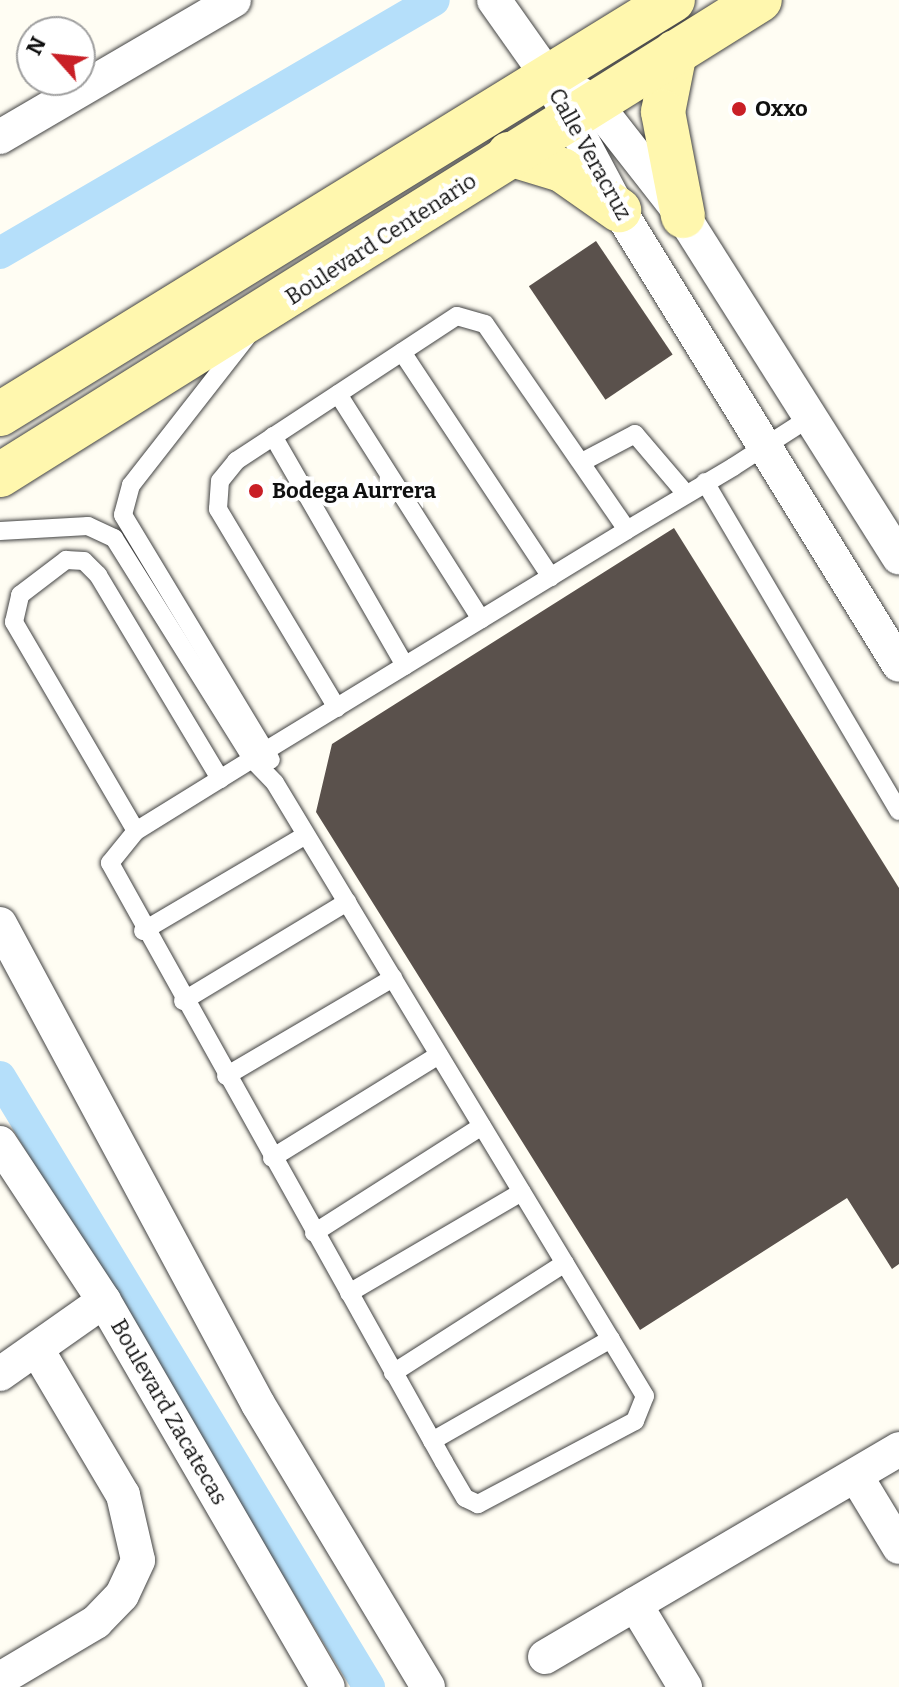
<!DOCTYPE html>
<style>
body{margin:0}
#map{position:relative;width:899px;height:1687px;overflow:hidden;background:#fffdf3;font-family:Bitter,serif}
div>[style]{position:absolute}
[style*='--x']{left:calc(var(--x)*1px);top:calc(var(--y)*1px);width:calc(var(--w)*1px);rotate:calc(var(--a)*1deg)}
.canal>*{height:32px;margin:-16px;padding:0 16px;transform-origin:16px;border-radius:16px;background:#b5dffa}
.building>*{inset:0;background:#5a514c;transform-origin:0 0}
.roads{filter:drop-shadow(0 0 2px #434343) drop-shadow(0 0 2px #434343)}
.lane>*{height:18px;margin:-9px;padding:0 9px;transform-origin:9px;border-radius:9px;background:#fff}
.street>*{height:34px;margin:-17px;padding:0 17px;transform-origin:17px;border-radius:17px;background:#fff}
.secondary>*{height:44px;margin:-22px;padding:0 22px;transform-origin:22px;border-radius:22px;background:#fff7ae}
.dots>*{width:22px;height:22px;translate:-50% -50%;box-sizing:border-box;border:4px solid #fff;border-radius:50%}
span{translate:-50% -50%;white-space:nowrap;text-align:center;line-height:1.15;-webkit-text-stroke:8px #fff;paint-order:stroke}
.poi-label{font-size:22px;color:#101010;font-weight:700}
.left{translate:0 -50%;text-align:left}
.street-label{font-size:22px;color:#101010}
.north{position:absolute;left:16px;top:16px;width:80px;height:80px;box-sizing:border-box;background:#fff;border:2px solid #9f9f9f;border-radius:50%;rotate:297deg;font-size:22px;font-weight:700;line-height:32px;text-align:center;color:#101010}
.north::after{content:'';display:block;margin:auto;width:28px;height:36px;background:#c91f26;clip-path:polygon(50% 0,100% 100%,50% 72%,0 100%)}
</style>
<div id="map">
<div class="canal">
<div style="--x:0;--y:253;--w:502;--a:-30.24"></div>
<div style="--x:0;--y:1077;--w:713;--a:58.83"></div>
</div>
<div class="building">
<div style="left:596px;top:241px;width:137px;height:81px;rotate:56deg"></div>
<div style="clip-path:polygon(674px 528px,899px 888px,899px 1264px,892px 1269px,847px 1198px,640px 1330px,316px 812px,332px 744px)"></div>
</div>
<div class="roads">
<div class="lane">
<div style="--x:246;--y:338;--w:187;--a:128"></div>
<div style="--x:131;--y:485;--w:31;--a:105"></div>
<div style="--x:123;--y:515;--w:286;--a:58.9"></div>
<div style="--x:402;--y:352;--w:270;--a:56.5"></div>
<div style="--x:338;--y:394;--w:267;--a:57.6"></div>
<div style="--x:273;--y:436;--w:265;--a:60.1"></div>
<div style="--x:582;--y:462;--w:60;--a:-27.8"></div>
<div style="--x:635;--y:434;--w:79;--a:49.6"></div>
<div style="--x:705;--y:482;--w:382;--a:59.5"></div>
<div style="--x:0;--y:531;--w:88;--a:-3.3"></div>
<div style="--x:88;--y:526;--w:29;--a:25"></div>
<div style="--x:114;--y:538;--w:261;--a:58"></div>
<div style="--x:252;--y:759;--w:33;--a:46"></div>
<div style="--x:275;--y:783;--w:716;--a:58.89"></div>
<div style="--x:645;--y:1396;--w:27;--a:112"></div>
<div style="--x:635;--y:1421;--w:178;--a:152.1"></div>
<div style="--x:478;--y:1504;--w:14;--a:-155"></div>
<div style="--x:465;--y:1498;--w:42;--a:-120.3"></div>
<div style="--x:444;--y:1462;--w:686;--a:-119.14"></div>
<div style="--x:110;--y:863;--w:41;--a:-50.9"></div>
<div style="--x:136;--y:831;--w:137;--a:-31.8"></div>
<div style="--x:252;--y:759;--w:21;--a:-31"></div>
<div style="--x:270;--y:748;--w:418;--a:-31.4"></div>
<div style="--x:627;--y:530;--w:123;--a:-30.7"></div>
<div style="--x:733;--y:467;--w:90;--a:-32.8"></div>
<div style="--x:337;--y:708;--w:232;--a:-120.9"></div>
<div style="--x:218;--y:509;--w:28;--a:-86"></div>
<div style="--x:220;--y:481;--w:26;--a:-51"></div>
<div style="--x:236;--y:461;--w:264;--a:-33.3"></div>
<div style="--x:457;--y:316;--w:29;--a:16"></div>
<div style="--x:485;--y:324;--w:250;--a:55.4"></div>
<div style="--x:136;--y:831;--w:242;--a:-120.3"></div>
<div style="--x:14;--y:622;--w:28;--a:-77"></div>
<div style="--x:20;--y:595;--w:58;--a:-37.3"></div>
<div style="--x:66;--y:560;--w:18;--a:3"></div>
<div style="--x:84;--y:561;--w:20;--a:45"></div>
<div style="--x:98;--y:575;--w:238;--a:59.1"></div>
<div style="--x:143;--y:931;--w:189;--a:-30.5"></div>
<div style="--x:183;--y:1001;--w:192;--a:-31.1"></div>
<div style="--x:226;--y:1076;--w:194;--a:-30.4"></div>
<div style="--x:272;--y:1158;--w:196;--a:-31.7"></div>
<div style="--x:314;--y:1233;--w:199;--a:-32.5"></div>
<div style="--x:349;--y:1293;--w:200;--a:-30.3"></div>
<div style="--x:393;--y:1373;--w:204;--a:-32.6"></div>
<div style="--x:432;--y:1441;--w:206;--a:-29.7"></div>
</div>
<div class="street">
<div style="--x:494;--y:0;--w:92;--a:54.8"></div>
<div style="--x:547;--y:75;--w:153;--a:61.9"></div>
<div style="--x:619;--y:210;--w:534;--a:58.39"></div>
<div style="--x:575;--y:91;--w:22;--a:30"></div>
<div style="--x:594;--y:102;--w:145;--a:52"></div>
<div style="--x:683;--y:216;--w:404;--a:57.7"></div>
<div style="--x:0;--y:137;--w:271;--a:-30.3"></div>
<div style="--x:0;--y:924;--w:545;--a:61.74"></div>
<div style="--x:258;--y:1404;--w:330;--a:59"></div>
<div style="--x:0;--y:1143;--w:189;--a:56.6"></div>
<div style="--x:104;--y:1301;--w:446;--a:59.9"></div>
<div style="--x:0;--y:1374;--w:127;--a:-35.1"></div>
<div style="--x:856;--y:1476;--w:83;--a:58.8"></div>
<div style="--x:635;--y:1604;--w:97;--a:58.9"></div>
<div style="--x:545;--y:1657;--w:411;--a:-30.4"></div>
<div style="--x:0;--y:1679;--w:112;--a:-30.7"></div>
<div style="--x:96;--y:1622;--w:37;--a:-46"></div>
<div style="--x:122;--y:1595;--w:38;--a:-65"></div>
<div style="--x:138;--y:1560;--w:67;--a:-103"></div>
<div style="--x:123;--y:1495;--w:167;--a:-120.6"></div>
</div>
<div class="secondary">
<div style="--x:675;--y:52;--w:61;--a:101.3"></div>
<div style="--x:663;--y:112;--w:106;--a:79.1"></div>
<div style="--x:509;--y:154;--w:55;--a:16.8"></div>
<div style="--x:562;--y:170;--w:70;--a:35.1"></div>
<div style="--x:0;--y:414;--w:790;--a:-31.6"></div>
<div style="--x:0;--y:475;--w:896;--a:-32.01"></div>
</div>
</div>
<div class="dots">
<div style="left:739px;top:109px;background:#c91f26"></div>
<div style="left:256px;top:491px;background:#c91f26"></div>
</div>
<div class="poi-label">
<span class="left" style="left:755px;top:109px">Oxxo</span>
<span class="left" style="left:272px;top:491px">Bodega Aurrera</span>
</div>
<div class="street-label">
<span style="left:590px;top:154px;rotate:61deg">Calle Veracruz</span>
<span style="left:381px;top:239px;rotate:-33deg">Boulevard Centenario</span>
<span style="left:169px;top:1412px;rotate:60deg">Boulevard Zacatecas</span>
</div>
<div class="north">N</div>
</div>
